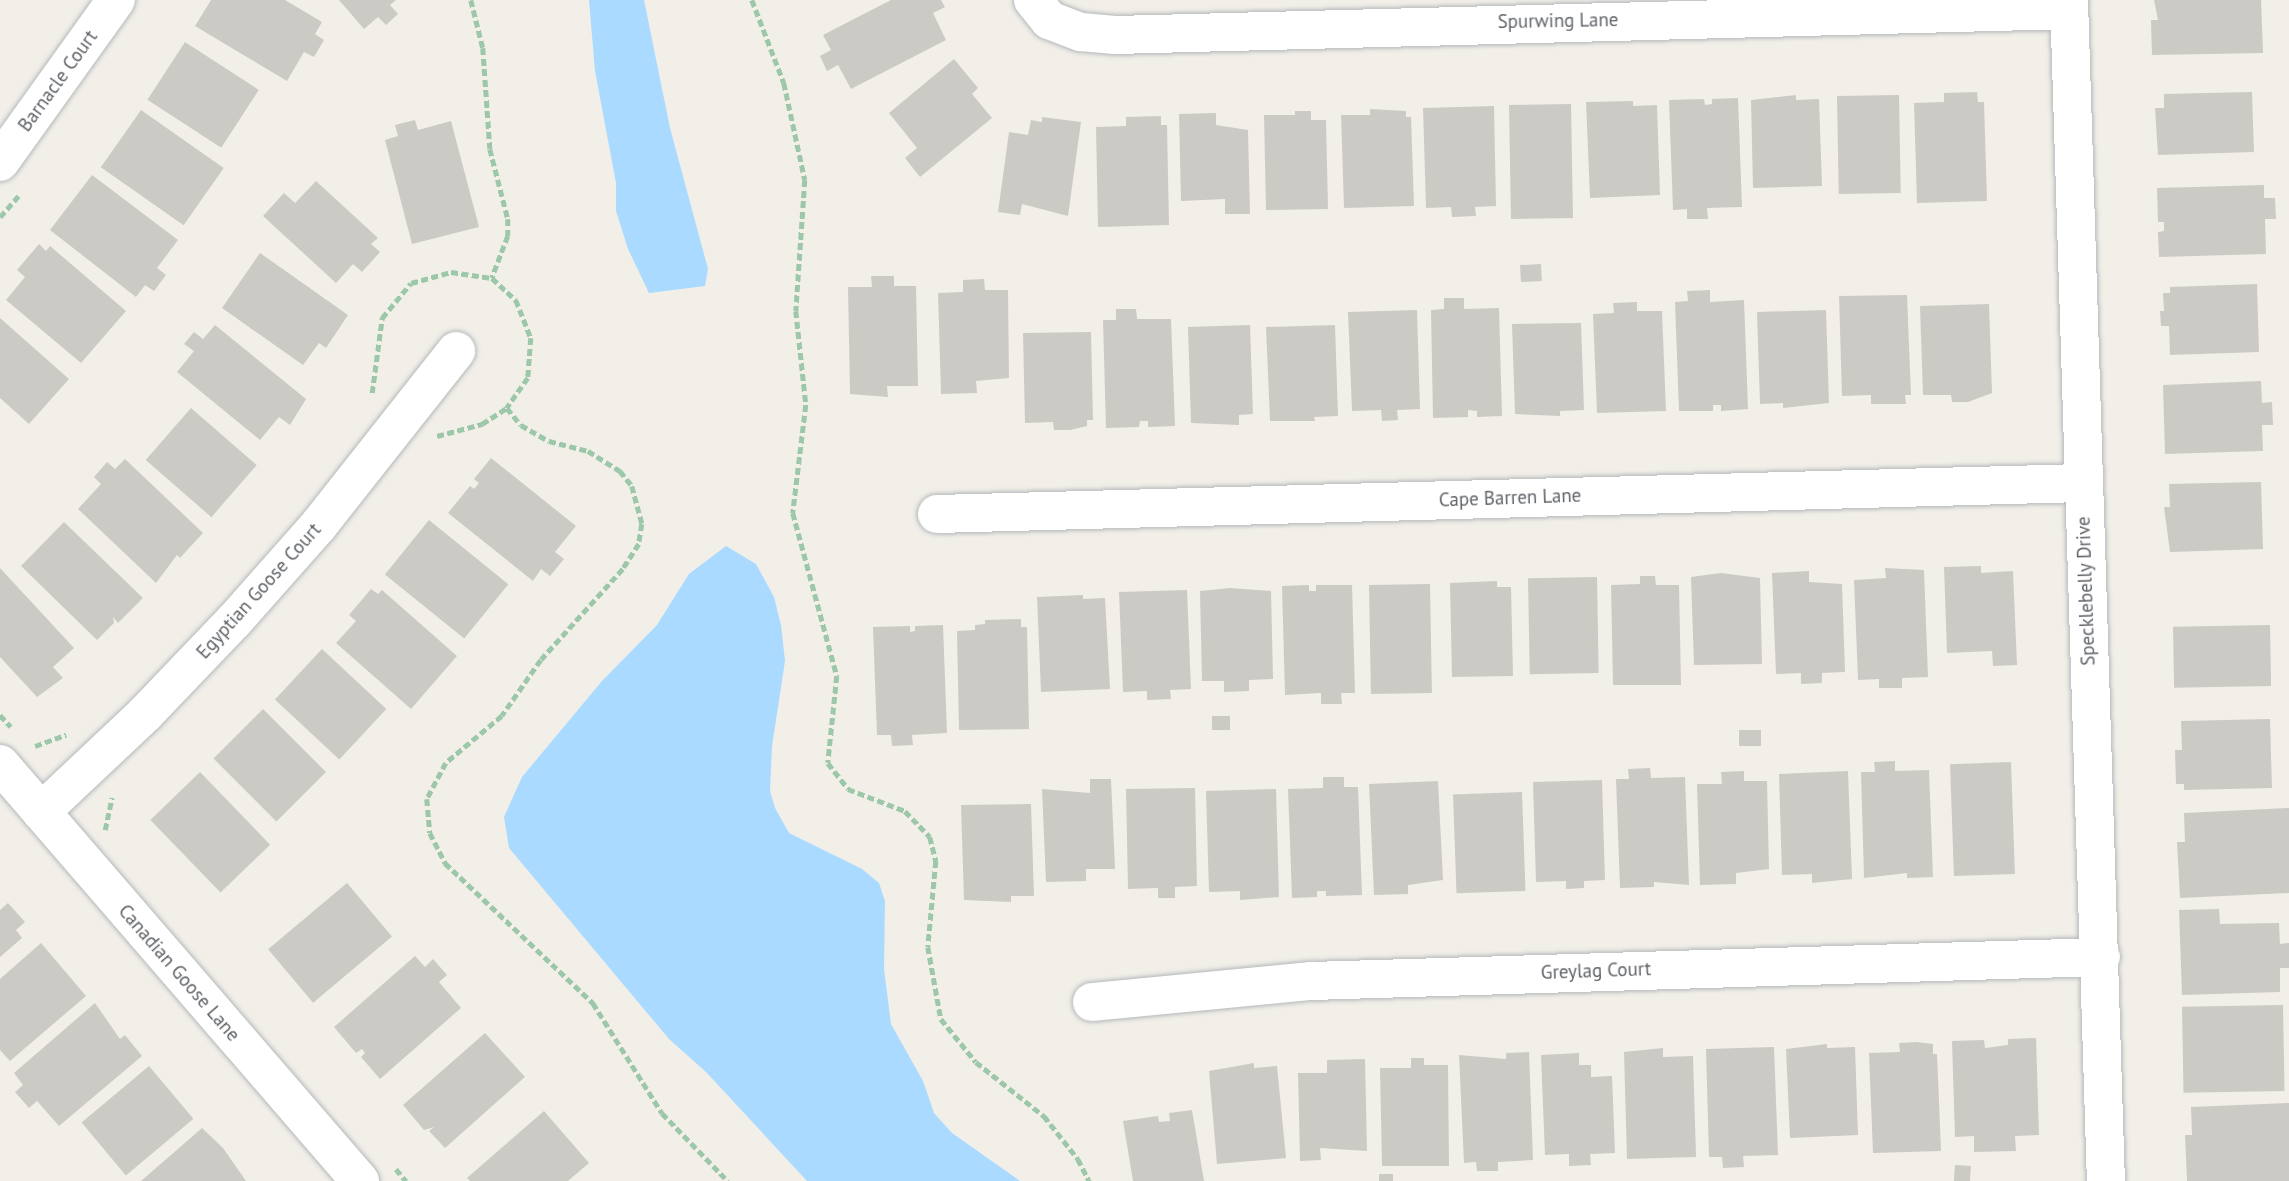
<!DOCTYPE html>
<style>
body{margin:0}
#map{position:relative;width:2289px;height:1181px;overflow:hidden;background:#f1efe8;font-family:"PT Sans",sans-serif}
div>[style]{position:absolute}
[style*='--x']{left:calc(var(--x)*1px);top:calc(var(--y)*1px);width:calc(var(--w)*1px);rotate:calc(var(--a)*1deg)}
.water>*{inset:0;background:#aadaff}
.building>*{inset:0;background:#cccac5;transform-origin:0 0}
.path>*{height:4.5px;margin-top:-2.25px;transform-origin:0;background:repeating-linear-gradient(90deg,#9cc7a9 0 7px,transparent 0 10.5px)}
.roads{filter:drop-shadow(0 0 2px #b5b8bc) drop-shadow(0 0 2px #b5b8bc)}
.minor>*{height:38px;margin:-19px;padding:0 19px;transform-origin:19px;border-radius:19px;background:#fff}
span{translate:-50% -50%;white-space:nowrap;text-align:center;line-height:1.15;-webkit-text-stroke:5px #fff;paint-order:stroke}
.street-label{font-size:19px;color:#5f6368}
</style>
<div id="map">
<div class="water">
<div style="clip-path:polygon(589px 0,644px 0,670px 128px,708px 269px,705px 286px,649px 293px,628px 249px,616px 211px,616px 183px,595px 71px)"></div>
<div style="clip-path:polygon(726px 546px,756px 564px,774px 597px,781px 625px,785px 661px,772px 746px,770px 791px,775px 808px,789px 833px,862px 869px,879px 883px,885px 901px,884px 969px,891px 1024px,923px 1081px,934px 1113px,952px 1133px,1020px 1181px,807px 1181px,706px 1072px,669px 1039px,509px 848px,504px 817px,522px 777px,602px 681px,657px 625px,689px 574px)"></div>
</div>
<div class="building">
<div style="clip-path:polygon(211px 0,285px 0,322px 22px,315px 34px,324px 40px,314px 57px,304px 52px,287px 81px,195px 26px)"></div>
<div style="clip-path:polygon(339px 0,396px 0,390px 5px,398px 14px,386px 25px,378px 17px,364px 29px)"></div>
<div style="clip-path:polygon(891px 0,941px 0,945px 7px,933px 13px,946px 40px,851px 89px,838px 65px,827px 71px,820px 56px,831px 50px,823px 35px)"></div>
<div style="clip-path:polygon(2154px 0,2261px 0,2263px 53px,2152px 55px,2151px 20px,2158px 20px)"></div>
<div style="left:185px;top:42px;width:88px;height:69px;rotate:33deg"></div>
<div style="clip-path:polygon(954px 59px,978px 88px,972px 94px,992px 118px,920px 177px,905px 158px,917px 148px,889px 113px)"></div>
<div style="clip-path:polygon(1977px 92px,1978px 102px,1984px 102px,1987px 201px,1917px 203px,1914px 103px,1944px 102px,1944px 93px)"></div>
<div style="clip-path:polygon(2252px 92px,2254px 152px,2158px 155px,2155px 108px,2164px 108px,2164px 94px)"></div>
<div style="clip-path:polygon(1796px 95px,1796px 100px,1819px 99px,1822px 186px,1753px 188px,1751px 100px)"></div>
<div style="left:1899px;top:95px;width:98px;height:62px;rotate:89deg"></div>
<div style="clip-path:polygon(1738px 98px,1742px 207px,1707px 208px,1708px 219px,1687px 219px,1687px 209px,1673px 210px,1669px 100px,1704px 99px,1705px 105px,1712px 104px,1712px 99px)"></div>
<div style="clip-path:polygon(1633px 101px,1633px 106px,1657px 105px,1660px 195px,1590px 198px,1586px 102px)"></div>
<div style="left:1571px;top:104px;width:114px;height:62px;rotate:89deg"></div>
<div style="clip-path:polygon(1494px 106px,1496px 206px,1475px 207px,1476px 216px,1452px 217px,1451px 207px,1426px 208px,1423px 108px)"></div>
<div style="clip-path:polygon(1370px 109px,1406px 111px,1406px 117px,1411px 117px,1414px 206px,1344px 208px,1341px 115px,1370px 115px)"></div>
<div style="left:141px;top:110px;width:101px;height:70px;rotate:35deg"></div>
<div style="clip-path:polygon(1295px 111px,1311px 111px,1311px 120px,1326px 120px,1328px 209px,1266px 210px,1264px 115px,1295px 115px)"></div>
<div style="clip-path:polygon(1216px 113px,1216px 125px,1248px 130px,1250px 214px,1225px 214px,1225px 199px,1181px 201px,1179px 114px)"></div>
<div style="clip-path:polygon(1161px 116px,1161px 125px,1167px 125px,1169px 225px,1098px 227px,1096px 127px,1126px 126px,1126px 117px)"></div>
<div style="clip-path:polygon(1042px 117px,1081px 122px,1068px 216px,1022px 204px,1020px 215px,998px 212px,1009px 132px,1028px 135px,1031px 120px,1042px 122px)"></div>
<div style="clip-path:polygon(415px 120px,418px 130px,451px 121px,479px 227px,412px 244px,385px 140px,398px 136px,395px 125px)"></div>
<div style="clip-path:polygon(92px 175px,178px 240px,157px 268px,166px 275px,154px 291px,145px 285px,136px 297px,50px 230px)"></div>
<div style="clip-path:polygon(316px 181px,378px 238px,371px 244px,380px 252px,362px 272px,353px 264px,336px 283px,263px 216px,284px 193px,295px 203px)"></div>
<div style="clip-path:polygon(2264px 185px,2264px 198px,2275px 198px,2276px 219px,2265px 219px,2266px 254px,2159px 257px,2158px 232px,2164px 231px,2164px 222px,2158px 222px,2157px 188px)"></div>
<div style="clip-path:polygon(39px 244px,46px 251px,50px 246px,126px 311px,81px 363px,6px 300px,25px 277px,17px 270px)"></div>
<div style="clip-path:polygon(260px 253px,348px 315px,326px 348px,319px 343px,303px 365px,222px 308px)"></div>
<div style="left:1541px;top:264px;width:17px;height:21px;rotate:87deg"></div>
<div style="clip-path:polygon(871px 276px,894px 276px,894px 286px,916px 286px,918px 386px,887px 386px,888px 397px,850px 394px,848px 287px,872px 287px)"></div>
<div style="clip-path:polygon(984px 279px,985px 290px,1008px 290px,1009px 378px,976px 381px,977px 393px,941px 394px,938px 293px,963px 292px,963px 280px)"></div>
<div style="clip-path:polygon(2257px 284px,2259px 352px,2170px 355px,2169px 326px,2161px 326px,2160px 311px,2164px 311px,2163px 293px,2170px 293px,2170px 287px)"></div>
<div style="clip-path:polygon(1710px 290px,1710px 302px,1744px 300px,1748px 409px,1721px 411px,1721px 405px,1713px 405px,1713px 411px,1679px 411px,1675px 302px,1688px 301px,1687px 291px)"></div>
<div style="clip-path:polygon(1907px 295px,1911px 395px,1905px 395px,1906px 404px,1871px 404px,1871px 395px,1842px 396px,1839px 296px)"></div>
<div style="clip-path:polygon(1444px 298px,1464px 298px,1464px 309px,1499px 308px,1502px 416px,1477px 417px,1477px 411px,1468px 410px,1468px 417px,1433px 418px,1431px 310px,1444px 309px)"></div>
<div style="clip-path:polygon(1637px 302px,1637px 311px,1662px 311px,1666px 411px,1597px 413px,1593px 314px,1614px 313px,1613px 303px)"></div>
<div style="clip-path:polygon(1989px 304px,1992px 393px,1968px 402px,1952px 402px,1951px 395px,1923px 395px,1920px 306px)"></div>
<div style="clip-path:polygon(1116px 309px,1136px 309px,1137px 319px,1171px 319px,1175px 426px,1148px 427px,1148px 421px,1140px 421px,1139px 427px,1106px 428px,1103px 320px,1116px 320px)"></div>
<div style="clip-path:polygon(1417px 310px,1420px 409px,1397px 410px,1398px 420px,1382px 421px,1381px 410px,1352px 411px,1348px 312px)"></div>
<div style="clip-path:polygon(1826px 310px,1829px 403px,1783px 408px,1783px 403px,1760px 404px,1757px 312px)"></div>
<div style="clip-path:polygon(0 318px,69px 379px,29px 424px,0 398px)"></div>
<div style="clip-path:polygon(1581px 323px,1584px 410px,1560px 411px,1560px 416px,1515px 414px,1512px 324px)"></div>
<div style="clip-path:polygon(215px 325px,306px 399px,290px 425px,279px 417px,260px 440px,177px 372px,194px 351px,184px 344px,194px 332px,203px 339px)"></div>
<div style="clip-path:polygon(1250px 325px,1253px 414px,1239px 415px,1239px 425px,1191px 423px,1188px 327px)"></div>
<div style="clip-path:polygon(1335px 325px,1338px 416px,1314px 417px,1315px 421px,1270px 421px,1266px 327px)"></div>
<div style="clip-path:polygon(1091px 332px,1093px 420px,1087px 420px,1087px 426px,1070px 430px,1054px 430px,1053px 422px,1025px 423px,1023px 333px)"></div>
<div style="clip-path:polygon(2261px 381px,2262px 403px,2272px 402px,2273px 425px,2262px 425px,2263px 451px,2165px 454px,2163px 385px)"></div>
<div style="left:191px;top:408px;width:87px;height:69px;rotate:41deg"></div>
<div style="clip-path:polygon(491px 458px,576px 526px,555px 552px,564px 559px,550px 576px,541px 569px,533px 581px,448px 513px,470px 486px,474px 489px,479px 483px,474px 479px)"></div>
<div style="clip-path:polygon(125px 459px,203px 533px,180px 558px,177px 555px,156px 583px,78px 509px,101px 484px,94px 477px,107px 462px,115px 469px)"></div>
<div style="clip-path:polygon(2261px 482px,2263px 549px,2170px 552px,2164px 507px,2170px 507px,2169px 484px)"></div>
<div style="left:429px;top:520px;width:102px;height:70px;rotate:39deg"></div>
<div style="clip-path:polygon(64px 522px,143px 598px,118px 623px,113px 617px,114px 623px,97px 640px,21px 566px)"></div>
<div style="clip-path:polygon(1981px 566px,1981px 573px,2013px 571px,2017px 665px,1993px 666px,1992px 651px,1947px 653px,1944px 567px)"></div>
<div style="clip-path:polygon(0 568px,74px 648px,53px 667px,63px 678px,37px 697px,0 657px)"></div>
<div style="clip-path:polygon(1885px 568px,1924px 570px,1928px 677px,1902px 678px,1902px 688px,1879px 688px,1879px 679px,1858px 680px,1854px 580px,1886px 578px)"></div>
<div style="clip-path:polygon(1809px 571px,1809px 582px,1842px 584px,1845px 672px,1822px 673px,1822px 683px,1801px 684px,1801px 673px,1776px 674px,1772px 573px)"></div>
<div style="clip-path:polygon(1721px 573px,1760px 578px,1762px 664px,1694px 665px,1691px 577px)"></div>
<div style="clip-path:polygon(1640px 576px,1655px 576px,1656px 585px,1679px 585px,1681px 685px,1613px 685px,1611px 585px,1640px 584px)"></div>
<div style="left:1597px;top:577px;width:96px;height:69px;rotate:89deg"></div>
<div style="clip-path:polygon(1497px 581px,1497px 587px,1511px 587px,1513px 676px,1452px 677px,1450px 583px)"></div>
<div style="left:1430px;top:584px;width:109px;height:61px;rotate:89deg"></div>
<div style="clip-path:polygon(1309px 585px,1309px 591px,1316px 591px,1316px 585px,1352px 585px,1355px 693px,1341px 693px,1342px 704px,1321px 704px,1321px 693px,1285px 695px,1282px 586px)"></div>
<div style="clip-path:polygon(1230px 588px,1271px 591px,1273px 679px,1249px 680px,1249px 691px,1224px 692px,1224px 681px,1202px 681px,1200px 591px)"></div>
<div style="clip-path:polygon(371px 589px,378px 594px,382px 590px,457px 656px,411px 709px,336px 643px,356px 621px,349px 615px)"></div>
<div style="clip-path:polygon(1187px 590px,1191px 689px,1170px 690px,1171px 699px,1147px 700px,1147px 691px,1123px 692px,1119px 592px)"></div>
<div style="clip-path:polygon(1083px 595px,1083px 599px,1105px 598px,1110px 689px,1041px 692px,1037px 597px)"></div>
<div style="clip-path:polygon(1021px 619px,1021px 627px,1027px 627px,1029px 729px,959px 730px,957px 631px,975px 630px,975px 625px,985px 624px,985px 620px)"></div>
<div style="clip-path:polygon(943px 625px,947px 733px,912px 735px,913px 745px,892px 746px,891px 735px,877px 735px,873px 627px,910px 626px,910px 632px,915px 631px,915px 626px)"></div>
<div style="left:2270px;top:625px;width:61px;height:97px;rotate:89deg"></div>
<div style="left:322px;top:649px;width:88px;height:69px;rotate:43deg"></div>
<div style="left:263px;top:709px;width:89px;height:70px;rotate:45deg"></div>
<div style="left:1230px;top:716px;width:14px;height:18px;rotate:90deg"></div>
<div style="clip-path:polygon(2270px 719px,2272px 788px,2184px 790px,2184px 784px,2176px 784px,2175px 750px,2182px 750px,2181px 721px)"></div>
<div style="left:1761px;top:730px;width:16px;height:22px;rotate:90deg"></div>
<div style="clip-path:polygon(1895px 761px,1895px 771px,1929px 770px,1933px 877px,1907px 878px,1907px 873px,1864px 878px,1861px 772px,1875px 772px,1874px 762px)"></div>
<div style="left:2011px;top:762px;width:112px;height:61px;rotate:88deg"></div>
<div style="clip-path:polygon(1650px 768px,1651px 778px,1685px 777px,1689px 885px,1654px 882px,1654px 887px,1620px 888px,1616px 779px,1629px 779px,1628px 769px)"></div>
<div style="clip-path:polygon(1744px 771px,1744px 781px,1767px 781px,1769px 869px,1736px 873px,1736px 884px,1700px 885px,1697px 784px,1722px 784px,1721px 772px)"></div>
<div style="clip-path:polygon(1848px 771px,1852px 879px,1812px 883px,1812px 874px,1782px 875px,1779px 774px)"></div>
<div style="left:200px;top:772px;width:101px;height:69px;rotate:46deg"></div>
<div style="clip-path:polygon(1323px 777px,1344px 777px,1344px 787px,1358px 787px,1362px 895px,1326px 896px,1326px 891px,1317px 891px,1317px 897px,1292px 898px,1288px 789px,1323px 788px)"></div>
<div style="clip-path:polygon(1090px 779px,1111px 779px,1115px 869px,1086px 869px,1086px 881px,1046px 882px,1042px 789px,1090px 793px)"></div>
<div style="clip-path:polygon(1602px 780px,1605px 880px,1584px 881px,1584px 888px,1566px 889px,1566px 881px,1536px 882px,1533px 782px)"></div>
<div style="clip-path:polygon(1438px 781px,1443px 880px,1408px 885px,1408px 894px,1374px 895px,1369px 784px)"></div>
<div style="clip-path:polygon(1195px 788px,1197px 886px,1175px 887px,1175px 898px,1158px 898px,1158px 888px,1128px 889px,1126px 789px)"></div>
<div style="clip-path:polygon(1276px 789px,1279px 897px,1240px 900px,1240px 891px,1209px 892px,1206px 791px)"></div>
<div style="left:1522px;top:792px;width:99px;height:69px;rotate:88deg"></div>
<div style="clip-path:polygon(1031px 804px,1034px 896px,1011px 896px,1011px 902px,964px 900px,961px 805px)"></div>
<div style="clip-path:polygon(2289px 808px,2289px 893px,2180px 898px,2177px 842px,2185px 842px,2184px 813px)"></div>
<div style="left:347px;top:883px;width:70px;height:103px;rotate:50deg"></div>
<div style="clip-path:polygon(8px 903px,25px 922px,16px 930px,22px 938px,0 957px,0 910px)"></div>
<div style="clip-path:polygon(2219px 909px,2220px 924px,2279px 923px,2280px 944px,2289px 943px,2289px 968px,2280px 968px,2280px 992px,2182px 995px,2179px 910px)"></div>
<div style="clip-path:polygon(41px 943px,86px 996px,10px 1061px,0 1050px,0 979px)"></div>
<div style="clip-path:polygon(415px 956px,425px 967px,433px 959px,447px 975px,439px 982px,461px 1008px,380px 1079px,361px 1057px,365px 1053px,362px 1049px,356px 1053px,334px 1027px)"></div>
<div style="clip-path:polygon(95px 1003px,120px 1039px,125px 1035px,142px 1056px,59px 1126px,37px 1101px,29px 1108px,15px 1092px,23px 1085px,14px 1073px)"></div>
<div style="left:2283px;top:1005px;width:86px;height:101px;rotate:89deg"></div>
<div style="clip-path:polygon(485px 1033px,525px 1077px,445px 1148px,429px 1131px,434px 1127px,424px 1130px,403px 1105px)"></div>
<div style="clip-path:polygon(2036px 1038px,2039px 1135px,2015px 1136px,2016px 1151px,1974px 1152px,1974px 1136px,1955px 1137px,1952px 1041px,1984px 1040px,1985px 1048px,2008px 1045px,2008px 1039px)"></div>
<div style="clip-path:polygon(1916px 1042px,1933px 1044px,1933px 1054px,1937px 1054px,1941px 1151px,1873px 1153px,1869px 1053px,1900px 1052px,1899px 1043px)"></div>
<div style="clip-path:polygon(1827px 1044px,1827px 1048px,1855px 1047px,1858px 1135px,1790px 1138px,1786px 1049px)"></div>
<div style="clip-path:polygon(1774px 1047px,1778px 1155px,1743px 1156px,1744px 1167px,1723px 1168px,1722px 1157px,1709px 1157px,1706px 1049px)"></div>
<div style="clip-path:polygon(1663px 1048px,1663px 1057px,1693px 1056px,1696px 1157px,1627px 1159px,1624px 1052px)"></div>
<div style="clip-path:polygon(1529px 1052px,1533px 1160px,1498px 1162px,1498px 1171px,1477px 1171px,1476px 1162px,1464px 1163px,1459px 1055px,1506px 1059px,1506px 1053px)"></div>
<div style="clip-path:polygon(1579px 1053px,1579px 1065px,1591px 1065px,1591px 1077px,1612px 1076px,1615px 1153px,1590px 1154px,1591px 1165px,1569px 1166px,1569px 1154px,1545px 1155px,1541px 1055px)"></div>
<div style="clip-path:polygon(1411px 1058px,1424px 1058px,1424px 1065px,1448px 1065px,1449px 1166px,1382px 1166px,1380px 1068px,1411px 1068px)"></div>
<div style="clip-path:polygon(1365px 1059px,1367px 1151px,1320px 1148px,1321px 1160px,1300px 1161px,1298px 1073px,1327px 1073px,1327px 1060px)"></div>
<div style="clip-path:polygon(1254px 1063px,1254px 1068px,1277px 1066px,1286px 1158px,1217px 1164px,1209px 1071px)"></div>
<div style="left:149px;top:1066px;width:69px;height:88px;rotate:50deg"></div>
<div style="clip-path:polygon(2289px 1103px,2289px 1181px,2187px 1181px,2185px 1135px,2192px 1135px,2191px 1107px)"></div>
<div style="clip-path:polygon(1192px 1110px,1204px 1181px,1133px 1181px,1123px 1121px,1158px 1116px,1159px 1122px,1170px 1121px,1169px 1113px)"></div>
<div style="clip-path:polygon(544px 1111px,589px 1163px,568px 1181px,470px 1181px,467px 1178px)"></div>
<div style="clip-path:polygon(202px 1128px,223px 1148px,246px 1181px,141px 1181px)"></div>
<div style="left:1955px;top:1165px;width:16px;height:16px;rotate:4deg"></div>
<div style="left:1379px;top:1174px;width:14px;height:7px"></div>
</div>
<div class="path">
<div style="--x:471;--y:0;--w:49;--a:76"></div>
<div style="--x:483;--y:48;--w:101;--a:86"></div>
<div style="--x:490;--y:149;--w:72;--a:75.6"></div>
<div style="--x:508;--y:219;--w:17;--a:90"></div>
<div style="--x:508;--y:236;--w:45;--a:110.9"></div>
<div style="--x:492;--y:278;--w:33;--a:43"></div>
<div style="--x:516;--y:300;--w:41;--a:68.5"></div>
<div style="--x:531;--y:338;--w:40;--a:94.3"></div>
<div style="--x:528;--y:378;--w:37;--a:125"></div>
<div style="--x:507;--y:408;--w:22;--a:51"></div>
<div style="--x:521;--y:425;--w:32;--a:30"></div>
<div style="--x:549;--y:441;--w:40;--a:14.4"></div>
<div style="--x:588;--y:451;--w:38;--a:32"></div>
<div style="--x:620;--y:471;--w:19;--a:51"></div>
<div style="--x:632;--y:486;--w:39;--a:75"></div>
<div style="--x:642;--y:524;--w:20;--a:99"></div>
<div style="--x:639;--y:544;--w:30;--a:123"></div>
<div style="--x:623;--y:569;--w:122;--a:132"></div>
<div style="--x:541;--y:660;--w:68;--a:124.9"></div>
<div style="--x:502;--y:716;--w:73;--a:140"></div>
<div style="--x:446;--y:763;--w:41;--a:117.8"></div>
<div style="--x:427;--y:799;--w:34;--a:85"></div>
<div style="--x:430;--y:833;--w:34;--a:63"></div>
<div style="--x:445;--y:863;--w:204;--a:43.4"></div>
<div style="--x:593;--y:1003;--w:130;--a:57.9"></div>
<div style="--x:662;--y:1113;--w:95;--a:45.9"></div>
<div style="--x:752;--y:0;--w:89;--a:68.9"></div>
<div style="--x:784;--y:83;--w:99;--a:77.8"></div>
<div style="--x:805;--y:180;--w:131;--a:93.9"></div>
<div style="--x:796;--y:311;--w:95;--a:83.9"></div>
<div style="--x:806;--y:405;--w:109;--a:96.9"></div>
<div style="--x:793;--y:513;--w:169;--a:74.9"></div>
<div style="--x:837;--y:676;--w:87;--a:95.9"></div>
<div style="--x:828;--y:763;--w:33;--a:52"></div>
<div style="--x:848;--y:789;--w:61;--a:21.1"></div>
<div style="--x:905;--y:811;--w:36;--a:46"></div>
<div style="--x:930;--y:837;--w:25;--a:76"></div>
<div style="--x:936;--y:861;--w:86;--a:95.3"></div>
<div style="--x:928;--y:947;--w:73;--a:79.8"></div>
<div style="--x:941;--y:1019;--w:55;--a:50.9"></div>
<div style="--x:976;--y:1062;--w:87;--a:38.5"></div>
<div style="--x:1044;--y:1116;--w:55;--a:51.7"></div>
<div style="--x:1078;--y:1159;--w:25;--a:63"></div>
<div style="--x:0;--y:217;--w:28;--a:-49"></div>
<div style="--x:372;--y:393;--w:76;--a:-82.4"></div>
<div style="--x:382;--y:318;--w:45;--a:-50.4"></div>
<div style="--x:411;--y:283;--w:41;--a:-15.4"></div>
<div style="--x:451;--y:272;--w:41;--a:8.3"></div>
<div style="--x:437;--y:436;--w:47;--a:-14.9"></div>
<div style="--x:482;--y:424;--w:30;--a:-33"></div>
<div style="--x:0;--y:715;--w:16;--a:47"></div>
<div style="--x:35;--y:746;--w:33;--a:-20"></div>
<div style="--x:105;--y:830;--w:33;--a:-78"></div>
<div style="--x:396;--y:1169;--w:16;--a:50"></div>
</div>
<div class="roads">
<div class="minor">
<div style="--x:1033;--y:0;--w:26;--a:51"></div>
<div style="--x:1049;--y:20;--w:34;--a:21"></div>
<div style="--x:1081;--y:32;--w:34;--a:5"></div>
<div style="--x:1115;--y:35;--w:954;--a:-1.5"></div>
<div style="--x:2069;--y:0;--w:1182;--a:88.21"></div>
<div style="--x:0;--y:162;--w:199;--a:-54.4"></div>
<div style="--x:937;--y:514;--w:1146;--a:-1.55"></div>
<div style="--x:0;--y:764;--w:551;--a:49.2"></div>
<div style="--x:41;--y:812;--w:144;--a:-43.3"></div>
<div style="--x:146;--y:713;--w:127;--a:-46.3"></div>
<div style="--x:234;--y:621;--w:127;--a:-48.5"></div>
<div style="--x:318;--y:526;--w:223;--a:-51.7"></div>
<div style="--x:1092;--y:1002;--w:220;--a:-5.5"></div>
<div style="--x:1311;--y:981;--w:790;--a:-1.74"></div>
</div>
</div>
<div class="street-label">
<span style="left:1558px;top:21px;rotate:-1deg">Spurwing Lane</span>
<span style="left:58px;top:81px;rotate:-54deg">Barnacle Court</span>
<span style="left:1510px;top:498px;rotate:-2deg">Cape Barren Lane</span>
<span style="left:259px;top:591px;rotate:-48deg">Egyptian Goose Court</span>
<span style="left:2086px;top:591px;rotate:-92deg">Specklebelly Drive</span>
<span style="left:1596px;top:971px;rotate:-2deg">Greylag Court</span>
<span style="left:179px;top:973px;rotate:49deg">Canadian Goose Lane</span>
</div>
</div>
